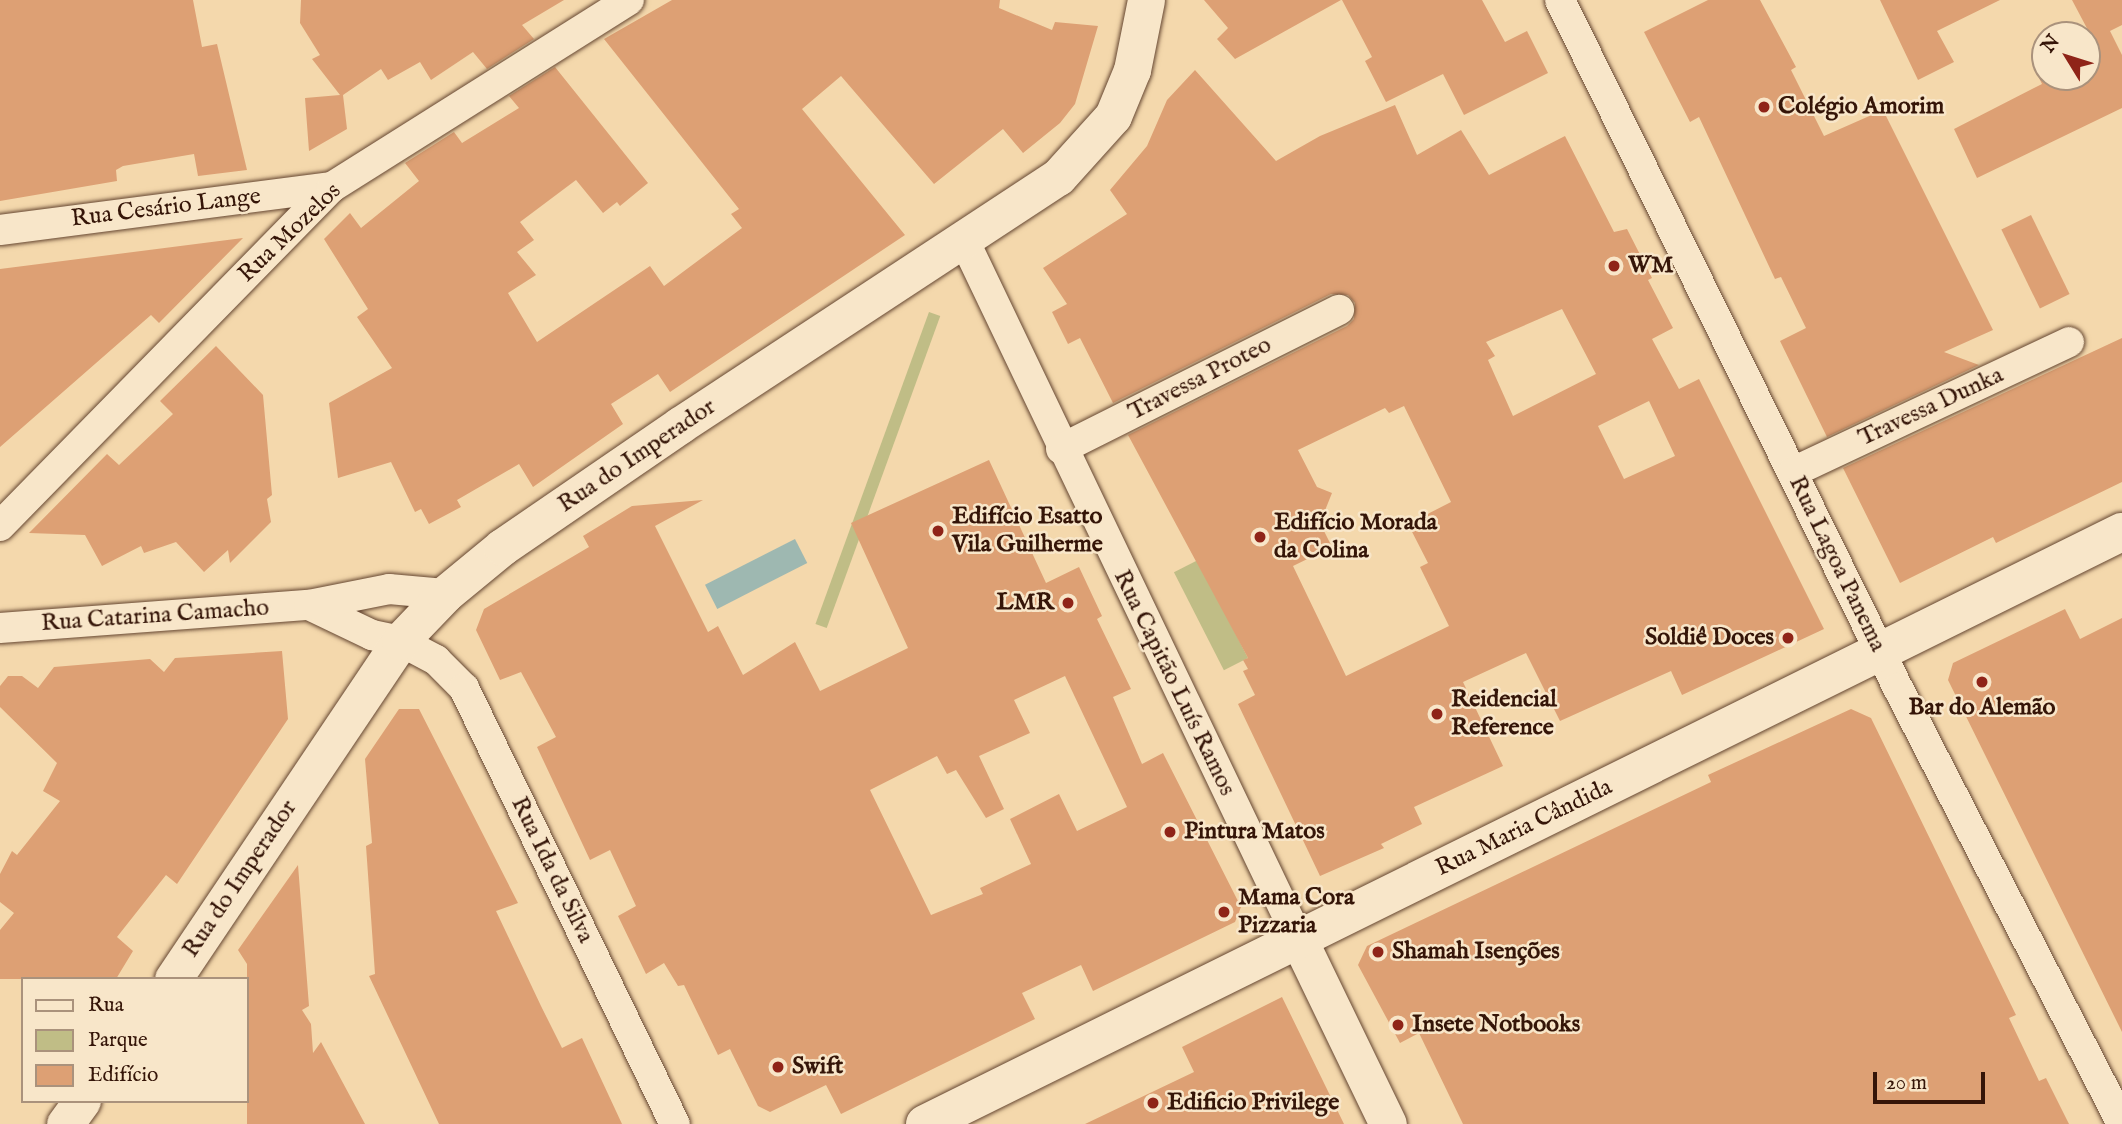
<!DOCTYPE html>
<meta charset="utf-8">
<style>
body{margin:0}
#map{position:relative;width:2122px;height:1124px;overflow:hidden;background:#f4d8ac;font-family:"IM FELL English",serif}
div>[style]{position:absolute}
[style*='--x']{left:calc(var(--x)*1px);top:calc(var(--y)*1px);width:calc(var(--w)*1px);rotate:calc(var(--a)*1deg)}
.green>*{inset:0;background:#c0bd86;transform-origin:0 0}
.water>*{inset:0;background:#9eb8b1;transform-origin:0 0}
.building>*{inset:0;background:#dda074;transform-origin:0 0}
.roads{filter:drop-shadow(0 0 2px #654631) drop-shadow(0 0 2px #654631)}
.minor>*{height:30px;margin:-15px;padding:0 15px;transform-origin:15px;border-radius:15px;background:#f8e6c9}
.tertiary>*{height:37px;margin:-18.5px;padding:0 18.5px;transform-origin:18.5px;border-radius:18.5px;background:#f8e6c9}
.secondary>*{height:38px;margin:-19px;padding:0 19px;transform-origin:19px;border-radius:19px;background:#f8e6c9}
.dots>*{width:19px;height:19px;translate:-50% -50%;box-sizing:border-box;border:4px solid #f8e6c9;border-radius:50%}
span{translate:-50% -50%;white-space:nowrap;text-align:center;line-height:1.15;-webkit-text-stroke:5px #f8e6c9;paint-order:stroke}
.poi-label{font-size:24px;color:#351508;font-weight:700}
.left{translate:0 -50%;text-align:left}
.right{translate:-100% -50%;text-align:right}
.street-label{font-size:24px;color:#351508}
.legend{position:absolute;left:21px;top:977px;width:228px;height:126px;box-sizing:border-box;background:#f8e6c9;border:2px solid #aa927c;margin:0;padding:9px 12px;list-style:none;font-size:21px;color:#351508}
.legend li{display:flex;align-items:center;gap:14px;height:35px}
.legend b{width:35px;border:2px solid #aa927c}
.north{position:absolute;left:2031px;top:21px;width:70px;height:70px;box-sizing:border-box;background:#f8e6c9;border:2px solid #aa927c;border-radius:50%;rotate:308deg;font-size:19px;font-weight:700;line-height:28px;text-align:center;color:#351508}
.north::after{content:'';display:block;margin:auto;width:24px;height:32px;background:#8f2418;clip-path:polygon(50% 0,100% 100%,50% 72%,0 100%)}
.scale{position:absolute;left:1873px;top:1072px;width:112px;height:32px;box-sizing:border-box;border:4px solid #351508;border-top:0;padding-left:9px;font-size:21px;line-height:24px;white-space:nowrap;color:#351508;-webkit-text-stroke:5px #f8e6c9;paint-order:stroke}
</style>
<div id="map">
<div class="green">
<div style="left:929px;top:312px;width:12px;height:332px;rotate:20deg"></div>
<div style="left:1198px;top:560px;width:110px;height:27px;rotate:63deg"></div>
</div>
<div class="water">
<div style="left:795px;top:539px;width:27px;height:101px;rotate:63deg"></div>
</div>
<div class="building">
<div style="clip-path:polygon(0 0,193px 0,202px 47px,217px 44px,247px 170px,198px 176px,194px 154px,123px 166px,116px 170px,117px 181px,0 201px)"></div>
<div style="clip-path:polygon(301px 0,564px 0,522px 25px,534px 39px,487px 69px,473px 52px,431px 80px,420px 62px,388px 80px,381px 69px,343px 95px,347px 129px,309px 151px,305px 98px,340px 95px,312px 59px,320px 55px,300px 23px)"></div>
<div style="clip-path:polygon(672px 0,1000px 0,999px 8px,1052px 30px,1055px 22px,1098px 26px,1075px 104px,1060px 123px,1023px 153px,1003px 129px,934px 184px,841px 76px,802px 109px,905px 235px,670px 392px,658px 374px,611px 404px,623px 424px,533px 487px,519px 464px,457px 500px,461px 507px,429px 524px,421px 509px,415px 512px,391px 462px,338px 478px,329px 403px,392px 368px,357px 317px,368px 309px,324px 239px,350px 213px,361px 228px,419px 181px,405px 163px,454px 132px,462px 143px,519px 108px,509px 96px,555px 67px,648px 183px,620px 206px,617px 202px,603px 213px,576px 180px,520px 222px,534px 240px,517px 252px,536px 275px,508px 293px,537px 342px,650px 266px,664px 286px,742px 228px,731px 214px,739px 209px,604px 39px)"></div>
<div style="clip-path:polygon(1204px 0,1341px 0,1235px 59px,1217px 39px,1228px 28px)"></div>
<div style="clip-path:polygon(1342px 0,1482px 0,1505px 42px,1527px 31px,1548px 73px,1464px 115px,1443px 74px,1386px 102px,1365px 61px,1372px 57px)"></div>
<div style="clip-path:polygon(1708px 0,1760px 0,1796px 67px,1791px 70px,1824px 136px,1883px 110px,1993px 330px,1944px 352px,1979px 365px,1827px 437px,1780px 341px,1806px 328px,1781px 277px,1775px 279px,1699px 117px,1690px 122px,1644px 32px)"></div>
<div style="clip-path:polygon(1880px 0,2000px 0,1937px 31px,1954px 62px,1918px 80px)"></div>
<div style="clip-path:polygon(2072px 0,2122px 0,2122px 25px,2110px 31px,2122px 55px,2122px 108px,1977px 178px,1954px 129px,2042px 84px,2032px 63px,2045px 57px,2045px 77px,2087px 77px,2090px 34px)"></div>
<div style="clip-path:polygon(evenodd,1195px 70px,1276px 161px,1320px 136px,1395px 105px,1417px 155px,1461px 130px,1489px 175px,1565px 136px,1614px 232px,1627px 229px,1652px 278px,1648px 280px,1673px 328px,1652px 339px,1679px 389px,1699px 379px,1824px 629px,1682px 695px,1671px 671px,1560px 721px,1526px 653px,1463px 682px,1503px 766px,1414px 807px,1422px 824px,1381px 844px,1384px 848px,1320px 876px,1238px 704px,1255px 695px,1243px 671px,1248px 669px,1243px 660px,1248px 658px,1128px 435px,1347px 326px,1354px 319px,1355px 303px,1348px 295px,1331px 294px,1113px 403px,1080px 338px,1068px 344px,1052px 312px,1067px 304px,1043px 268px,1127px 214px,1110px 190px,1147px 146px,1167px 100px,1195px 70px,1562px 309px,1596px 374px,1513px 416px,1488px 360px,1495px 356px,1486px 342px,1562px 309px,1195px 70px,1649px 401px,1675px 456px,1624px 479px,1598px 426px,1649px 401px,1195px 70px,1404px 406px,1451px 502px,1408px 524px,1428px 563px,1420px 567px,1449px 626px,1346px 676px,1293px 566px,1332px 547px,1320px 523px,1332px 493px,1317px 487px,1298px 450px,1385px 408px,1389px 413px,1404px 406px)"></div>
<div style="left:2031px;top:215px;width:88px;height:33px;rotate:64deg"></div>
<div style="clip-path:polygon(243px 238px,159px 323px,151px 315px,0 447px,0 269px)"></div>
<div style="clip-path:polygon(2122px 338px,2122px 482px,1996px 543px,1993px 537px,1900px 583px,1843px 468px)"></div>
<div style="clip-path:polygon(216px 346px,263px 395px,272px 495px,267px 499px,271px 522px,230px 563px,228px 550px,204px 572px,176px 542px,144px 553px,141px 546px,102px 566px,85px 535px,29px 533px,107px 454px,119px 465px,173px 414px,160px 401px)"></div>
<div style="clip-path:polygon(evenodd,989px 460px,1046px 583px,1079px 567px,1102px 616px,1097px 619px,1131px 689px,1113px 697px,1142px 764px,1163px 753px,1241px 907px,1235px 922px,1093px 991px,1081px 965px,1022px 993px,1035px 1019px,841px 1114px,826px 1085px,770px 1112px,758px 1106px,730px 1049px,718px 1055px,684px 985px,678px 986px,664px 963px,646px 974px,618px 916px,636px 906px,610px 850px,590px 860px,537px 747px,556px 737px,521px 672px,500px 680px,476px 630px,484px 609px,589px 547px,583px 536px,632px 506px,703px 500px,655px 526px,708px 632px,718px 626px,743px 675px,795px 642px,820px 691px,908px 648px,851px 523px,989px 460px,1065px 676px,1127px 807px,1077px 831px,1059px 794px,1010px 819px,1031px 864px,980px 888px,983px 894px,931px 915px,870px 790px,937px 756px,947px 774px,956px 770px,986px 818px,1004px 809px,979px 756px,1030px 733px,1014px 700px,1065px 676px)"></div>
<div style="clip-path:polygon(2065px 609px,2080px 639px,2122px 618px,2122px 1032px,1948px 680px,1953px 663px)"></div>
<div style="clip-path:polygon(282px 651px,288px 719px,177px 884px,166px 875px,117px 937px,133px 951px,116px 979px,0 979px,0 930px,14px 913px,0 902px,0 874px,12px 851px,17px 855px,60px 801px,43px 791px,57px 763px,0 707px,0 686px,8px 676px,22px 676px,38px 688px,54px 667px,150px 659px,164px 672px,175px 658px)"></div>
<div style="clip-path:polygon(399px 709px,419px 709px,518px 903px,496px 911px,541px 1006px,562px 1048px,582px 1038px,622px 1124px,439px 1124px,369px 976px,375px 974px,366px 846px,372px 843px,365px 759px)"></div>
<div style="clip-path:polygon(1851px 709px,1871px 718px,2016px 1015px,2009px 1018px,2039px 1081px,2046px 1078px,2069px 1124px,1463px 1124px,1419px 1033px,1400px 1043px,1358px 965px,1367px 946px,1711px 782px,1708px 775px)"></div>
<div style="clip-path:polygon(298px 865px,309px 1006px,302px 1010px,311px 1024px,313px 1053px,321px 1042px,365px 1124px,247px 1124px,247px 964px,238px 950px)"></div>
<div style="clip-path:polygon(1282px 997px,1344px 1124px,1085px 1124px,1194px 1072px,1182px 1047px)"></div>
</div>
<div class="roads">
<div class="minor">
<div style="--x:1560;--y:0;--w:767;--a:63.84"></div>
<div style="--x:1898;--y:688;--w:489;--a:62.8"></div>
<div style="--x:0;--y:230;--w:335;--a:-7.4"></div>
<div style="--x:964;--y:240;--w:776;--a:64.43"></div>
<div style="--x:1061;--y:449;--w:311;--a:-26.6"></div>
<div style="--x:1793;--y:472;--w:305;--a:-25.2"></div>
<div style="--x:0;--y:526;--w:474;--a:-45.6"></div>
<div style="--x:332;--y:187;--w:351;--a:-32.2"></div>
<div style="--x:309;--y:605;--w:70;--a:25.5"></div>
<div style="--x:372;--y:635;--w:29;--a:12"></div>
<div style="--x:400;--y:641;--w:41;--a:27.8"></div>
<div style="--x:436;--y:660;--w:40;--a:45"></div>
<div style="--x:464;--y:688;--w:484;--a:64.2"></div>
<div style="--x:0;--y:628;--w:310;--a:-4.3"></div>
<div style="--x:309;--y:605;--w:82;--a:-11.3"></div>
<div style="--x:389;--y:589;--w:56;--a:5.1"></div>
</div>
<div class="tertiary">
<div style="--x:1299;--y:940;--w:204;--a:64.2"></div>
<div style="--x:173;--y:979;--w:407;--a:-56.1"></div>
<div style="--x:400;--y:641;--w:65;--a:-46.2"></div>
<div style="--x:445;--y:594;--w:74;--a:-39.5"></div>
<div style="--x:502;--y:547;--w:216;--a:-34.4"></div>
<div style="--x:680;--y:425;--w:452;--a:-33.3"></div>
<div style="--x:1058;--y:177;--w:82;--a:-48"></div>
<div style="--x:1113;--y:116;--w:50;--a:-67.6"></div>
<div style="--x:1132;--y:70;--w:71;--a:-78.7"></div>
<div style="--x:65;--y:1124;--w:29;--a:-54"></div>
</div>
<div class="secondary">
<div style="--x:925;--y:1124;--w:1335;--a:-26.32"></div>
</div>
</div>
<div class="dots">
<div style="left:1764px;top:107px;background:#8f2418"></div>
<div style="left:1614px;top:266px;background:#8f2418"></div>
<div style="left:938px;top:531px;background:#8f2418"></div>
<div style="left:1260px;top:537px;background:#8f2418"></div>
<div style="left:1068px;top:603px;background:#8f2418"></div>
<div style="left:1788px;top:638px;background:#8f2418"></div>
<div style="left:1982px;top:682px;background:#8f2418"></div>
<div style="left:1437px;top:714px;background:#8f2418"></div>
<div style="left:1170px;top:832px;background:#8f2418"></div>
<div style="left:1224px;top:912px;background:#8f2418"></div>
<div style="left:1378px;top:952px;background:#8f2418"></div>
<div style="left:1398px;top:1025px;background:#8f2418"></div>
<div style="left:778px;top:1067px;background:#8f2418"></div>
<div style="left:1153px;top:1103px;background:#8f2418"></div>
</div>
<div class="poi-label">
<span class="left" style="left:1778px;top:107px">Colégio Amorim</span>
<span class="left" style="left:1628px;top:266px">WM</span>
<span class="left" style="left:952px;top:531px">Edifício Esatto<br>Vila Guilherme</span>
<span class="left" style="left:1274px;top:537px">Edifício Morada<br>da Colina</span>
<span class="right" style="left:1054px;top:603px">LMR</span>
<span class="right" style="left:1774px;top:638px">Soldiê Doces</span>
<span class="left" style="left:1451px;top:714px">Reidencial<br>Reference</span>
<span style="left:1982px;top:708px">Bar do Alemão</span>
<span class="left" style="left:1184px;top:832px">Pintura Matos</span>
<span class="left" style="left:1238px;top:912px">Mama Cora<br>Pizzaria</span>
<span class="left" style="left:1392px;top:952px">Shamah Isenções</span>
<span class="left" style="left:1412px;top:1025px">Insete Notbooks</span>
<span class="left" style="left:792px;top:1067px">Swift</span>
<span class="left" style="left:1167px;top:1103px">Edificio Privilege</span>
</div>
<div class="street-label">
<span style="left:166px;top:208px;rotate:-7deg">Rua Cesário Lange</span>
<span style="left:290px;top:233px;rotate:-44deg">Rua Mozelos</span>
<span style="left:1200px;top:379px;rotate:-27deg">Travessa Proteo</span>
<span style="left:1931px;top:407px;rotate:-25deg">Travessa Dunka</span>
<span style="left:637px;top:456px;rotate:-34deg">Rua do Imperador</span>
<span style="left:1837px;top:564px;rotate:64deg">Rua Lagoa Panema</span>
<span style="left:155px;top:616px;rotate:-4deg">Rua Catarina Camacho</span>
<span style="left:1174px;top:683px;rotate:64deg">Rua Capitão Luís Ramos</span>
<span style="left:1524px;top:828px;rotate:-26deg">Rua Maria Cândida</span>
<span style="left:552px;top:870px;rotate:64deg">Rua Ida da Silva</span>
<span style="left:240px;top:879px;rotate:-56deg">Rua do Imperador</span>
</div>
<ul class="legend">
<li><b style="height:9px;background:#f8e6c9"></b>Rua</li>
<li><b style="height:19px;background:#c0bd86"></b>Parque</li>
<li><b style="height:19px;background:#dda074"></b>Edifício</li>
</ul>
<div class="north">N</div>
<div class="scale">20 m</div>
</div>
